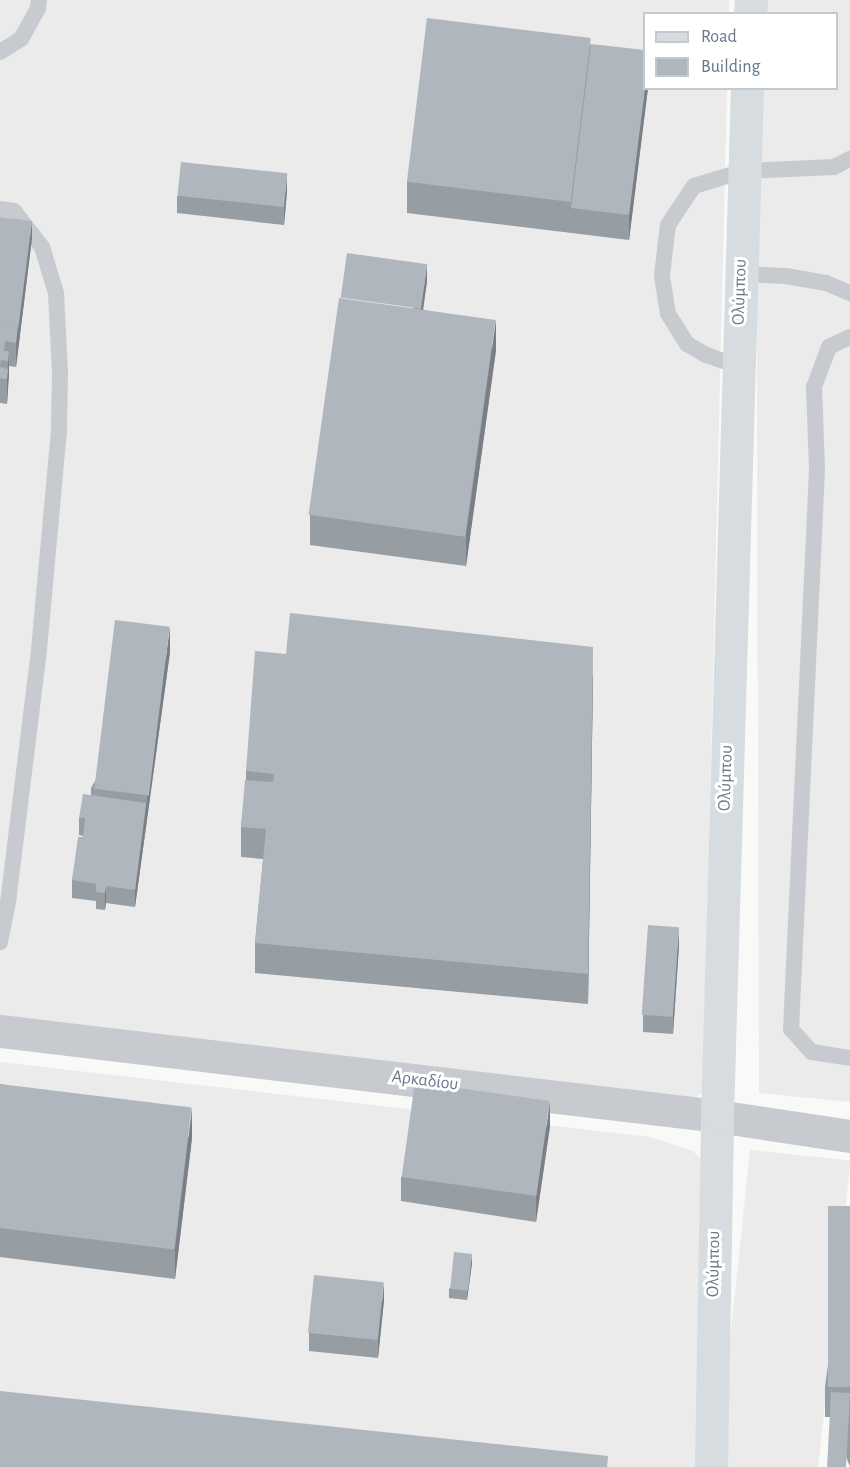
<!DOCTYPE html>
<meta charset="utf-8">
<style>
body{margin:0}
#map{position:relative;width:850px;height:1467px;overflow:hidden;background:#f9faf7;font-family:"Alegreya Sans",sans-serif}
div>[style]{position:absolute}
[style*='--x']{left:calc(var(--x)*1px);top:calc(var(--y)*1px);width:calc(var(--w)*1px);rotate:calc(var(--a)*1deg)}
.built>*{inset:0;background:#eaebea;transform-origin:0 0}
.service>*{height:16px;margin:-8px;padding:0 8px;transform-origin:8px;border-radius:8px;background:#c7cbcf}
.minor>*{height:33px;margin:-16.5px;padding:0 16.5px;transform-origin:16.5px;border-radius:16.5px;background:#c7cbcf}
.secondary>*{height:33px;margin:-16.5px;padding:0 16.5px;transform-origin:16.5px;border-radius:16.5px;background:#d6dce0}
.wall>*{inset:0;background:#969da3}
.shaded-wall>*{inset:0;background:#7a7f85}
.building>*{inset:0;background:#afb6be;transform-origin:0 0}
span{translate:-50% -50%;white-space:nowrap;text-align:center;line-height:1.15;-webkit-text-stroke:6px #fff;paint-order:stroke}
.street-label{font-size:18px;color:#66788a}
.legend{position:absolute;left:643px;top:12px;width:195px;height:78px;box-sizing:border-box;background:#fff;border:2px solid #c2c9d0;margin:0;padding:8px 10px;list-style:none;font-size:18px;color:#66788a}
.legend li{display:flex;align-items:center;gap:12px;height:30px}
.legend b{width:30px;border:2px solid #c2c9d0}
</style>
<div id="map">
<div class="built">
<div style="clip-path:polygon(0 0,729px 0,729px 13px,644px 14px,644px 88px,727px 89px,703px 1092px,691px 1101px,0 1021px)"></div>
<div style="clip-path:polygon(755px 0,850px 0,850px 1102px,759px 1093px,756px 89px,836px 88px,836px 14px,755px 13px)"></div>
<div style="clip-path:polygon(0 1062px,650px 1137px,693px 1151px,704px 1162px,699px 1467px,0 1467px)"></div>
<div style="left:750px;top:1150px;width:101px;height:317px;rotate:6deg"></div>
</div>
<div class="service">
<div style="--x:0;--y:52;--w:25;--a:-32"></div>
<div style="--x:21;--y:39;--w:35;--a:-61"></div>
<div style="--x:38;--y:8;--w:8;--a:-83"></div>
<div style="--x:0;--y:209;--w:14;--a:8"></div>
<div style="--x:14;--y:211;--w:46;--a:52.1"></div>
<div style="--x:42;--y:247;--w:48;--a:73.1"></div>
<div style="--x:56;--y:293;--w:78;--a:87.1"></div>
<div style="--x:60;--y:371;--w:59;--a:91"></div>
<div style="--x:59;--y:430;--w:221;--a:95.2"></div>
<div style="--x:39;--y:650;--w:254;--a:97"></div>
<div style="--x:8;--y:902;--w:41;--a:101.3"></div>
<div style="--x:740;--y:274;--w:46;--a:2.5"></div>
<div style="--x:786;--y:276;--w:41;--a:9.9"></div>
<div style="--x:826;--y:283;--w:26;--a:23"></div>
<div style="--x:850;--y:337;--w:23;--a:155"></div>
<div style="--x:829;--y:347;--w:43;--a:110.6"></div>
<div style="--x:814;--y:387;--w:83;--a:87.9"></div>
<div style="--x:817;--y:470;--w:560;--a:92.66"></div>
<div style="--x:791;--y:1029;--w:31;--a:48"></div>
<div style="--x:812;--y:1052;--w:38;--a:9"></div>
<div style="--x:737;--y:366;--w:33;--a:-160"></div>
<div style="--x:706;--y:355;--w:22;--a:-150"></div>
<div style="--x:687;--y:344;--w:36;--a:-122"></div>
<div style="--x:668;--y:314;--w:39;--a:-99"></div>
<div style="--x:662;--y:275;--w:50;--a:-83.2"></div>
<div style="--x:668;--y:225;--w:47;--a:-56.3"></div>
<div style="--x:694;--y:186;--w:51;--a:-17"></div>
<div style="--x:743;--y:171;--w:91;--a:-2.5"></div>
<div style="--x:834;--y:167;--w:18;--a:-27"></div>
</div>
<div class="minor">
<div style="--x:0;--y:1031;--w:722;--a:6.76"></div>
<div style="--x:717;--y:1116;--w:134;--a:8.6"></div>
</div>
<div class="secondary">
<div style="--x:750;--y:14;--w:14;--a:-86"></div>
<div style="--x:711;--y:1467;--w:351;--a:-89"></div>
<div style="--x:717;--y:1116;--w:1028;--a:-88.33"></div>
</div>
<div class="wall">
<div style="clip-path:polygon(591px 44px,645px 88px,648px 88px,629px 240px,407px 213px,407px 182px)"></div>
<div style="clip-path:polygon(287px 191px,284px 225px,177px 213px,177px 196px)"></div>
<div style="clip-path:polygon(0 217px,32px 238px,16px 367px,9px 366px,7px 404px,0 403px)"></div>
<div style="clip-path:polygon(427px 281px,423px 309px,496px 350px,466px 566px,310px 545px,310px 515px)"></div>
<div style="clip-path:polygon(170px 652px,135px 907px,106px 903px,105px 910px,96px 909px,96px 901px,72px 898px,72px 880px,83px 836px,79px 835px,79px 818px,91px 795px,91px 788px)"></div>
<div style="clip-path:polygon(286px 654px,593px 677px,588px 1004px,255px 973px,255px 943px,263px 859px,241px 857px,241px 827px,246px 780px,246px 771px)"></div>
<div style="clip-path:polygon(679px 945px,673px 1034px,643px 1032px,643px 1015px)"></div>
<div style="clip-path:polygon(0 1084px,192px 1138px,175px 1279px,0 1257px)"></div>
<div style="clip-path:polygon(550px 1126px,536px 1222px,401px 1201px,401px 1177px)"></div>
<div style="clip-path:polygon(850px 1206px,850px 1467px,831px 1417px,825px 1417px,825px 1387px)"></div>
<div style="clip-path:polygon(472px 1263px,467px 1300px,449px 1298px,449px 1289px)"></div>
<div style="clip-path:polygon(384px 1300px,378px 1358px,309px 1351px,309px 1333px)"></div>
</div>
<div class="shaded-wall">
<div style="clip-path:polygon(645px 88px,648px 88px,629px 240px,629px 215px)"></div>
<div style="clip-path:polygon(287px 174px,287px 191px,284px 225px,284px 208px)"></div>
<div style="clip-path:polygon(32px 221px,32px 238px,16px 367px,16px 343px)"></div>
<div style="clip-path:polygon(427px 264px,427px 281px,419px 339px,419px 322px)"></div>
<div style="clip-path:polygon(496px 319px,496px 350px,466px 566px,466px 536px)"></div>
<div style="clip-path:polygon(9px 351px,9px 376px,7px 404px,7px 379px)"></div>
<div style="clip-path:polygon(170px 627px,170px 652px,135px 907px,135px 890px)"></div>
<div style="clip-path:polygon(593px 647px,593px 677px,588px 1004px,588px 974px)"></div>
<div style="clip-path:polygon(106px 886px,106px 903px,105px 910px,105px 893px)"></div>
<div style="clip-path:polygon(679px 927px,679px 945px,673px 1034px,673px 1017px)"></div>
<div style="clip-path:polygon(550px 1102px,550px 1126px,536px 1222px,536px 1197px)"></div>
<div style="clip-path:polygon(192px 1108px,192px 1138px,175px 1279px,175px 1249px)"></div>
<div style="clip-path:polygon(472px 1254px,472px 1263px,467px 1300px,467px 1291px)"></div>
<div style="clip-path:polygon(384px 1282px,384px 1300px,378px 1358px,378px 1340px)"></div>
</div>
<div class="building">
<div style="left:427px;top:18px;width:165px;height:165px;rotate:7deg"></div>
<div style="clip-path:polygon(591px 44px,645px 50px,645px 88px,629px 215px,571px 208px)"></div>
<div style="left:181px;top:162px;width:107px;height:34px;rotate:6deg"></div>
<div style="clip-path:polygon(0 217px,32px 221px,18px 330px,18px 323px,0 321px)"></div>
<div style="left:347px;top:253px;width:81px;height:45px;rotate:8deg"></div>
<div style="left:339px;top:298px;width:158px;height:219px;rotate:8deg"></div>
<div style="clip-path:polygon(0 321px,18px 323px,16px 343px,5px 341px,4px 351px,9px 351px,8px 361px,1px 360px,0 366px)"></div>
<div style="clip-path:polygon(0 367px,8px 369px,7px 379px,0 378px)"></div>
<div style="clip-path:polygon(290px 613px,593px 647px,588px 974px,255px 943px,266px 829px,241px 827px,245px 780px,273px 782px,274px 774px,246px 771px,255px 651px,286px 654px)"></div>
<div style="left:115px;top:620px;width:55px;height:170px;rotate:7deg"></div>
<div style="clip-path:polygon(83px 794px,146px 803px,135px 890px,106px 886px,105px 893px,96px 892px,96px 884px,72px 880px,78px 837px,83px 837px,85px 818px,79px 818px)"></div>
<div style="left:648px;top:925px;width:31px;height:90px;rotate:4deg"></div>
<div style="left:415px;top:1082px;width:136px;height:96px;rotate:8deg"></div>
<div style="left:0;top:1084px;width:193px;height:143px;rotate:7deg"></div>
<div style="left:828px;top:1206px;width:22px;height:181px"></div>
<div style="left:454px;top:1252px;width:18px;height:37px;rotate:6deg"></div>
<div style="left:314px;top:1275px;width:70px;height:58px;rotate:6deg"></div>
<div style="clip-path:polygon(0 1391px,608px 1456px,607px 1467px,0 1467px)"></div>
<div style="left:831px;top:1392px;width:19px;height:75px;rotate:3deg"></div>
</div>
<div class="street-label">
<span style="left:740px;top:292px;rotate:-88deg">Ολύμπου</span>
<span style="left:726px;top:778px;rotate:-88deg">Ολύμπου</span>
<span style="left:425px;top:1081px;rotate:7deg">Αρκαδίου</span>
<span style="left:714px;top:1264px;rotate:-89deg">Ολύμπου</span>
</div>
<ul class="legend">
<li><b style="height:8px;background:#d6dce0"></b>Road</li>
<li><b style="height:16px;background:#afb6be"></b>Building</li>
</ul>
</div>
